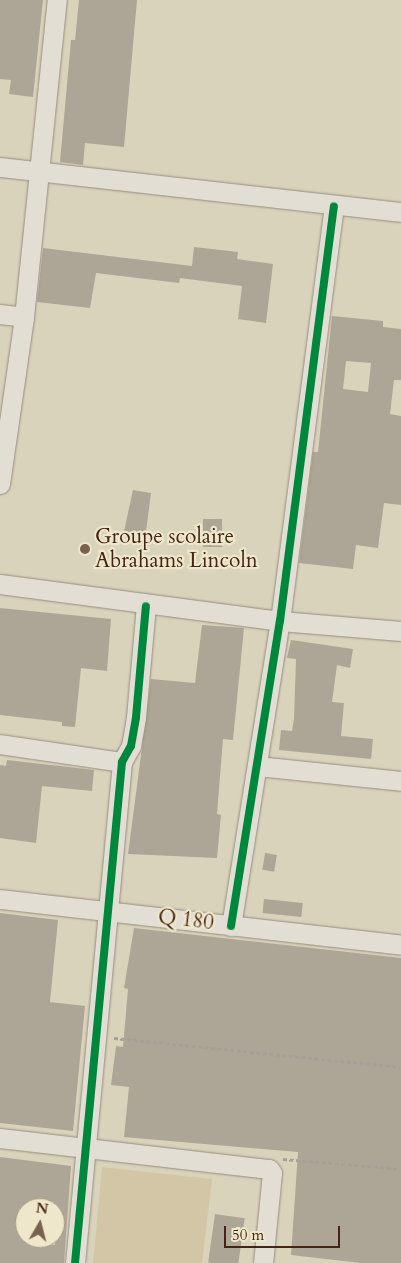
<!DOCTYPE html>
<style>
body{margin:0}
#map{position:relative;width:401px;height:1263px;overflow:hidden;background:#dad3bc;font-family:Cardo,serif}
div>[style]{position:absolute}
[style*='--x']{left:calc(var(--x)*1px);top:calc(var(--y)*1px);width:calc(var(--w)*1px);rotate:calc(var(--a)*1deg)}
.green>*{inset:0;background:#d2c6a7}
.building>*{inset:0;background:#ada596;transform-origin:0 0}
.path>*{height:2.5px;margin-top:-1.25px;transform-origin:0;background:repeating-linear-gradient(90deg,#a7a096 0 4px,transparent 0 6.5px)}
.roads{filter:drop-shadow(0 0 1px #958d7e) drop-shadow(0 0 1px #958d7e)}
.minor>*{height:19px;margin:-9.5px;padding:0 9.5px;transform-origin:9.5px;border-radius:9.5px;background:#e2ded3}
.cycleway>*{height:8px;margin:-4px;padding:0 4px;transform-origin:4px;border-radius:4px;background:#00873e}
.dots>*{width:14px;height:14px;translate:-50% -50%;box-sizing:border-box;border:2px solid #efe7cb;border-radius:50%}
span{translate:-50% -50%;white-space:nowrap;text-align:center;line-height:1.15;-webkit-text-stroke:4.5px #efe7cb;paint-order:stroke}
.poi-label{font-size:21px;color:#442415}
.left{translate:0 -50%;text-align:left}
.street-label{font-size:21px;color:#442415}
.north{position:absolute;left:15px;top:1198px;width:50px;height:50px;box-sizing:border-box;background:#efe7cb;border:1px solid #ab9982;border-radius:50%;rotate:8deg;font-size:14px;font-weight:700;line-height:20px;text-align:center;color:#442415}
.north::after{content:'';display:block;margin:auto;width:18px;height:22px;background:#78614f;clip-path:polygon(50% 0,100% 100%,50% 72%,0 100%)}
.scale{position:absolute;left:224px;top:1226px;width:116px;height:22px;box-sizing:border-box;border:2px solid #442415;border-top:0;padding-left:6px;font-size:15px;line-height:18px;white-space:nowrap;color:#442415;-webkit-text-stroke:4px #efe7cb;paint-order:stroke}
</style>
<div id="map">
<div class="green">
<div style="clip-path:polygon(102px 1167px,212px 1179px,202px 1263px,93px 1263px)"></div>
</div>
<div class="building">
<div style="clip-path:polygon(0 0,43px 0,33px 97px,9px 94px,11px 80px,0 79px)"></div>
<div style="clip-path:polygon(79px 0,137px 0,124px 147px,85px 143px,83px 165px,60px 162px,71px 40px,75px 40px)"></div>
<div style="clip-path:polygon(194px 247px,238px 252px,237px 259px,273px 264px,266px 323px,238px 319px,242px 286px,180px 278px,179px 283px,96px 273px,90px 308px,37px 302px,43px 248px,192px 266px)"></div>
<div style="clip-path:polygon(evenodd,332px 316px,383px 321px,383px 327px,401px 329px,401px 380px,394px 380px,390px 414px,401px 416px,401px 505px,384px 503px,378px 548px,356px 545px,353px 569px,299px 563px,313px 452px,318px 452px,332px 316px,346px 361px,371px 363px,368px 392px,343px 389px,346px 361px)"></div>
<div style="clip-path:polygon(133px 490px,151px 493px,145px 539px,123px 536px)"></div>
<div style="left:203px;top:519px;width:19px;height:28px"></div>
<div style="clip-path:polygon(0 608px,111px 619px,107px 671px,81px 668px,75px 727px,62px 726px,62px 722px,0 715px)"></div>
<div style="clip-path:polygon(202px 625px,244px 628px,233px 740px,223px 739px,217px 814px,221px 815px,217px 858px,128px 854px,151px 679px,195px 683px)"></div>
<div style="clip-path:polygon(291px 640px,353px 649px,350px 668px,337px 665px,332px 702px,344px 703px,341px 736px,373px 739px,371px 759px,279px 750px,281px 730px,292px 731px,294px 719px,296px 659px,287px 658px)"></div>
<div style="clip-path:polygon(7px 760px,94px 770px,92px 791px,42px 786px,36px 843px,0 838px,0 765px,6px 766px)"></div>
<div style="left:265px;top:853px;width:12px;height:17px;rotate:9deg"></div>
<div style="left:264px;top:899px;width:39px;height:14px;rotate:6deg"></div>
<div style="clip-path:polygon(0 913px,58px 920px,50px 1002px,85px 1006px,73px 1131px,0 1123px)"></div>
<div style="clip-path:polygon(134px 928px,401px 958px,401px 1263px,361px 1263px,291px 1255px,298px 1152px,124px 1137px,129px 1087px,111px 1085px,116px 1046px,123px 1047px,128px 989px,124px 988px)"></div>
<div style="clip-path:polygon(evenodd,0 1157px,71px 1166px,64px 1263px,0 1263px,0 1157px,25px 1208px,55px 1208px,55px 1245px,25px 1242px,25px 1208px)"></div>
<div style="left:215px;top:1214px;width:30px;height:49px;rotate:8deg"></div>
</div>
<div class="path">
<div style="--x:114;--y:1038;--w:288;--a:5.8"></div>
<div style="--x:283;--y:1159;--w:118;--a:4.8"></div>
</div>
<div class="roads">
<div class="minor">
<div style="--x:0;--y:167;--w:404;--a:6.4"></div>
<div style="--x:0;--y:314;--w:24;--a:7"></div>
<div style="--x:0;--y:484;--w:169;--a:-81.8"></div>
<div style="--x:24;--y:317;--w:319;--a:-84.1"></div>
<div style="--x:0;--y:584;--w:282;--a:7.5"></div>
<div style="--x:280;--y:621;--w:121;--a:4.7"></div>
<div style="--x:0;--y:744;--w:123;--a:8.4"></div>
<div style="--x:257;--y:766;--w:145;--a:5.9"></div>
<div style="--x:0;--y:899;--w:404;--a:6.5"></div>
<div style="--x:231;--y:926;--w:309;--a:-80.9"></div>
<div style="--x:280;--y:621;--w:418;--a:-82.6"></div>
<div style="--x:0;--y:1138;--w:271;--a:6.6"></div>
<div style="--x:269;--y:1169;--w:5;--a:53"></div>
<div style="--x:272;--y:1173;--w:90;--a:95.7"></div>
<div style="--x:75;--y:1263;--w:503;--a:-84.64"></div>
<div style="--x:122;--y:762;--w:18;--a:-61"></div>
<div style="--x:131;--y:746;--w:29;--a:-80"></div>
<div style="--x:136;--y:717;--w:111;--a:-84.9"></div>
</div>
</div>
<div class="cycleway">
<div style="--x:231;--y:926;--w:309;--a:-80.9"></div>
<div style="--x:280;--y:621;--w:418;--a:-82.6"></div>
<div style="--x:75;--y:1263;--w:503;--a:-84.64"></div>
<div style="--x:122;--y:762;--w:18;--a:-61"></div>
<div style="--x:131;--y:746;--w:29;--a:-80"></div>
<div style="--x:136;--y:717;--w:111;--a:-84.9"></div>
</div>
<div class="dots">
<div style="left:85px;top:549px;background:#78614f"></div>
</div>
<div class="poi-label">
<span class="left" style="left:95px;top:549px">Groupe scolaire<br>Abrahams Lincoln</span>
</div>
<div class="street-label">
<span style="left:186px;top:920px;rotate:7deg">Q 180</span>
</div>
<div class="north">N</div>
<div class="scale">50 m</div>
</div>
